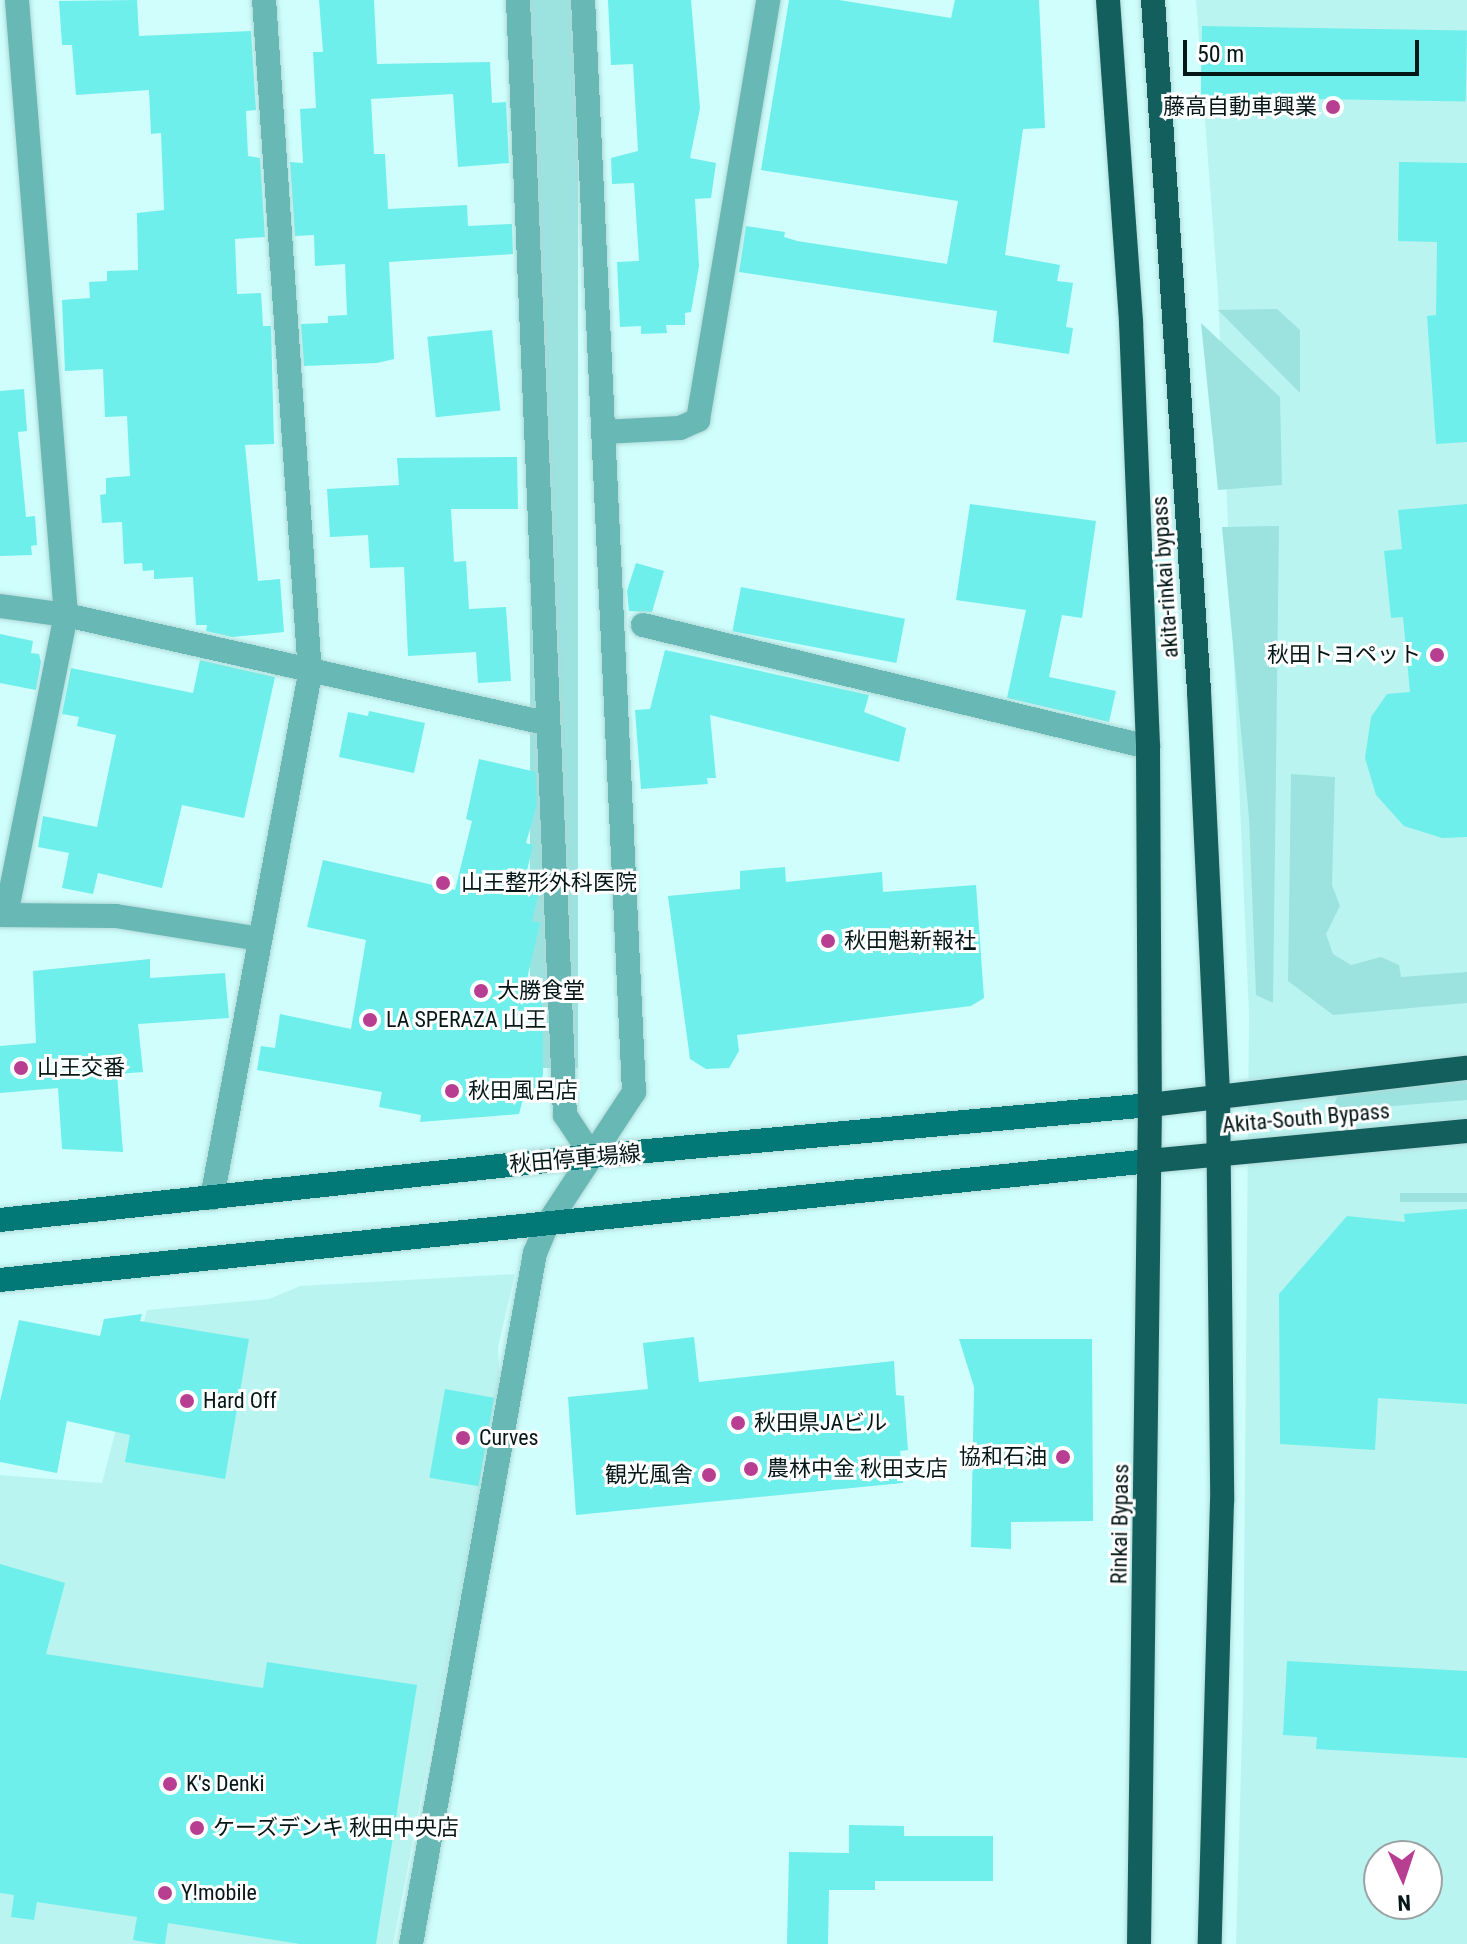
<!DOCTYPE html>
<meta charset="utf-8">
<style>
body{margin:0}
#map{position:relative;width:1467px;height:1944px;overflow:hidden;background:#cffefc;font-family:"Roboto Condensed","Noto Sans JP",sans-serif}
div>[style]{position:absolute}
[style*='--x']{left:calc(var(--x)*1px);top:calc(var(--y)*1px);width:calc(var(--w)*1px);rotate:calc(var(--a)*1deg)}
.built>*{inset:0;background:#baf4f1}
.green>*{inset:0;background:#9ce3e0;transform-origin:0 0}
.building>*{inset:0;background:#6eefeb;transform-origin:0 0}
.roads{filter:drop-shadow(0 0 2px #afd9d7) drop-shadow(0 0 2px #afd9d7)}
.street>*{height:24px;margin:-12px;padding:0 12px;transform-origin:12px;border-radius:12px;background:#68b8b5}
.primary>*{height:24px;margin:-12px;padding:0 12px;transform-origin:12px;border-radius:12px;background:#027977}
.highway>*{height:24px;margin:-12px;padding:0 12px;transform-origin:12px;border-radius:12px;background:#135f5d}
.dots>*{width:22px;height:22px;translate:-50% -50%;box-sizing:border-box;border:4px solid #fff;border-radius:50%}
span{translate:-50% -50%;white-space:nowrap;text-align:center;line-height:1.15;-webkit-text-stroke:6px #fff;paint-order:stroke}
.poi-label{font-size:22px;color:#051717}
.right{translate:-100% -50%;text-align:right}
.left{translate:0 -50%;text-align:left}
.street-label{font-size:22px;color:#051717}
.north{position:absolute;left:1363px;top:1840px;width:80px;height:80px;box-sizing:border-box;background:#fff;border:2px solid #9ba2a2;border-radius:50%;rotate:177deg;font-size:22px;font-weight:700;line-height:32px;text-align:center;color:#051717}
.north::after{content:'';display:block;margin:auto;width:28px;height:36px;background:#b83e92;clip-path:polygon(50% 0,100% 100%,50% 72%,0 100%)}
.scale{position:absolute;left:1183px;top:40px;width:236px;height:36px;box-sizing:border-box;border:4px solid #051717;border-top:0;padding-left:10px;font-size:24px;line-height:28px;white-space:nowrap;color:#051717;-webkit-text-stroke:6px #fff;paint-order:stroke}
</style>
<div id="map">
<div class="built">
<div style="clip-path:polygon(evenodd,1196px 0,1467px 0,1467px 1944px,1236px 1944px,1243px 1699px,1249px 1014px,1218px 294px,1196px 0,1379px 1856px,1427px 1856px,1427px 1904px,1379px 1904px,1379px 1856px)"></div>
<div style="clip-path:polygon(515px 1274px,498px 1347px,500px 1386px,393px 1944px,0 1944px,0 1475px,102px 1483px,147px 1310px,269px 1299px,300px 1286px)"></div>
</div>
<div class="green">
<div style="left:530px;top:0;width:48px;height:1068px"></div>
<div style="clip-path:polygon(1277px 309px,1300px 330px,1300px 393px,1218px 310px)"></div>
<div style="clip-path:polygon(1201px 323px,1280px 397px,1282px 485px,1218px 490px)"></div>
<div style="clip-path:polygon(1279px 526px,1276px 774px,1273px 1003px,1256px 995px,1249px 818px,1222px 527px)"></div>
<div style="clip-path:polygon(1291px 774px,1335px 777px,1332px 885px,1340px 906px,1326px 934px,1333px 954px,1351px 965px,1381px 957px,1399px 965px,1401px 977px,1467px 972px,1467px 1003px,1333px 1015px,1288px 981px)"></div>
<div style="clip-path:polygon(1467px 1081px,1467px 1100px,1344px 1110px,1334px 1105px,1339px 1092px)"></div>
<div style="left:1467px;top:1193px;width:9px;height:67px;rotate:90deg"></div>
</div>
<div class="building">
<div style="clip-path:polygon(137px 0,139px 36px,251px 31px,256px 110px,246px 111px,248px 156px,260px 158px,265px 237px,235px 239px,237px 294px,261px 293px,263px 326px,271px 326px,274px 444px,245px 445px,258px 581px,280px 579px,284px 632px,232px 637px,206px 631px,207px 625px,196px 625px,193px 577px,154px 579px,154px 570px,143px 571px,142px 563px,124px 564px,122px 522px,102px 523px,100px 495px,106px 494px,106px 478px,130px 476px,127px 416px,105px 417px,103px 369px,65px 371px,62px 300px,90px 298px,89px 282px,107px 281px,107px 271px,138px 270px,137px 213px,164px 210px,161px 133px,151px 134px,149px 90px,76px 95px,72px 45px,62px 45px,59px 1px)"></div>
<div style="clip-path:polygon(319px 0,374px 0,377px 64px,490px 62px,492px 103px,506px 102px,509px 163px,458px 167px,453px 94px,371px 99px,374px 154px,385px 154px,388px 209px,467px 205px,468px 226px,512px 224px,513px 254px,389px 262px,394px 359px,377px 363px,304px 366px,301px 324px,328px 323px,328px 316px,347px 315px,345px 264px,315px 266px,314px 235px,295px 236px,290px 162px,303px 163px,300px 109px,316px 108px,313px 52px,323px 52px)"></div>
<div style="clip-path:polygon(608px 0,691px 0,700px 108px,690px 158px,716px 163px,711px 198px,695px 199px,699px 266px,691px 312px,685px 313px,685px 325px,666px 325px,667px 333px,641px 334px,641px 326px,620px 327px,617px 262px,639px 261px,634px 183px,612px 184px,611px 158px,638px 151px,633px 64px,611px 65px)"></div>
<div style="clip-path:polygon(789px 0,839px 0,951px 18px,955px 0,1039px 0,1045px 128px,1023px 129px,1005px 255px,1060px 265px,1057px 281px,1073px 283px,1066px 327px,1073px 328px,1069px 354px,993px 342px,997px 311px,739px 272px,746px 226px,785px 232px,784px 237px,797px 241px,947px 264px,958px 201px,761px 170px)"></div>
<div style="left:1202px;top:26px;width:265px;height:71px;rotate:1deg"></div>
<div style="clip-path:polygon(1399px 162px,1467px 163px,1467px 442px,1436px 444px,1427px 316px,1436px 315px,1437px 242px,1398px 241px)"></div>
<div style="left:492px;top:330px;width:81px;height:65px;rotate:84deg"></div>
<div style="clip-path:polygon(24px 389px,27px 431px,18px 432px,26px 517px,35px 516px,37px 545px,31px 546px,32px 555px,0 556px,0 391px)"></div>
<div style="clip-path:polygon(517px 457px,518px 509px,451px 509px,454px 562px,466px 561px,469px 609px,506px 607px,511px 681px,478px 683px,476px 652px,408px 656px,404px 567px,370px 568px,368px 535px,330px 537px,327px 489px,399px 485px,397px 458px)"></div>
<div style="clip-path:polygon(970px 504px,1096px 521px,1082px 618px,1062px 615px,1049px 677px,1116px 691px,1109px 722px,1007px 698px,1026px 610px,956px 600px)"></div>
<div style="clip-path:polygon(1467px 504px,1467px 837px,1442px 838px,1404px 826px,1376px 795px,1365px 758px,1371px 717px,1387px 694px,1410px 692px,1403px 617px,1391px 618px,1384px 551px,1402px 549px,1398px 510px)"></div>
<div style="clip-path:polygon(636px 563px,664px 571px,652px 612px,629px 611px,627px 591px)"></div>
<div style="left:741px;top:587px;width:167px;height:45px;rotate:11deg"></div>
<div style="clip-path:polygon(0 634px,33px 641px,31px 653px,39px 654px,41px 662px,36px 690px,0 683px)"></div>
<div style="clip-path:polygon(665px 650px,869px 695px,864px 712px,906px 728px,899px 762px,710px 715px,716px 778px,707px 778px,708px 784px,641px 789px,635px 710px,650px 709px)"></div>
<div style="clip-path:polygon(200px 660px,275px 677px,244px 818px,182px 805px,162px 888px,98px 873px,93px 894px,62px 888px,69px 853px,38px 847px,43px 816px,97px 827px,116px 735px,77px 726px,79px 717px,62px 714px,71px 668px,193px 693px)"></div>
<div style="clip-path:polygon(369px 711px,425px 723px,414px 773px,339px 757px,348px 712px,368px 716px)"></div>
<div style="clip-path:polygon(479px 759px,536px 772px,537px 804px,526px 843px,533px 845px,523px 888px,539px 891px,532px 921px,540px 923px,525px 988px,542px 999px,543px 1074px,536px 1102px,523px 1099px,519px 1114px,420px 1122px,421px 1115px,379px 1107px,382px 1092px,257px 1070px,261px 1046px,275px 1048px,280px 1014px,351px 1029px,366px 940px,307px 927px,323px 860px,455px 890px,472px 821px,466px 819px)"></div>
<div style="clip-path:polygon(785px 867px,786px 882px,882px 872px,883px 892px,976px 885px,984px 998px,971px 1006px,737px 1035px,739px 1051px,729px 1068px,706px 1069px,690px 1059px,668px 896px,740px 889px,740px 871px)"></div>
<div style="clip-path:polygon(150px 959px,150px 978px,225px 973px,229px 1018px,138px 1024px,143px 1072px,117px 1074px,123px 1152px,62px 1149px,58px 1088px,0 1093px,0 1046px,36px 1043px,33px 971px)"></div>
<div style="clip-path:polygon(1467px 1209px,1467px 1404px,1378px 1398px,1375px 1450px,1280px 1444px,1279px 1294px,1347px 1216px,1405px 1222px,1404px 1214px)"></div>
<div style="clip-path:polygon(142px 1314px,140px 1321px,249px 1339px,225px 1479px,125px 1462px,130px 1435px,67px 1421px,57px 1473px,0 1462px,0 1401px,19px 1320px,100px 1336px,104px 1319px)"></div>
<div style="clip-path:polygon(694px 1337px,699px 1382px,894px 1361px,896px 1395px,904px 1396px,908px 1450px,900px 1451px,903px 1483px,576px 1515px,568px 1397px,648px 1389px,643px 1343px)"></div>
<div style="clip-path:polygon(959px 1339px,1092px 1339px,1093px 1521px,1011px 1522px,1011px 1549px,971px 1547px,974px 1387px)"></div>
<div style="left:445px;top:1389px;width:50px;height:90px;rotate:10deg"></div>
<div style="clip-path:polygon(0 1564px,65px 1583px,46px 1654px,263px 1688px,267px 1662px,417px 1685px,376px 1944px,300px 1944px,168px 1923px,165px 1944px,158px 1944px,133px 1940px,137px 1917px,37px 1902px,34px 1920px,11px 1917px,14px 1895px,0 1893px)"></div>
<div style="clip-path:polygon(1287px 1661px,1467px 1671px,1467px 1758px,1316px 1749px,1317px 1737px,1283px 1735px)"></div>
<div style="clip-path:polygon(849px 1825px,904px 1826px,904px 1836px,993px 1836px,993px 1881px,875px 1881px,875px 1890px,829px 1890px,828px 1944px,787px 1944px,789px 1852px,849px 1853px)"></div>
</div>
<div class="roads">
<div class="street">
<div style="--x:518;--y:0;--w:1116;--a:87.59"></div>
<div style="--x:565;--y:1115;--w:49;--a:56.6"></div>
<div style="--x:603;--y:432;--w:77;--a:-3"></div>
<div style="--x:680;--y:428;--w:20;--a:-24"></div>
<div style="--x:698;--y:420;--w:426;--a:-80.5"></div>
<div style="--x:0;--y:606;--w:67;--a:7.8"></div>
<div style="--x:66;--y:615;--w:492;--a:12.7"></div>
<div style="--x:643;--y:625;--w:520;--a:13.58"></div>
<div style="--x:0;--y:915;--w:116;--a:0.5"></div>
<div style="--x:116;--y:916;--w:145;--a:9.1"></div>
<div style="--x:6;--y:915;--w:306;--a:-78.7"></div>
<div style="--x:66;--y:615;--w:617;--a:-94.56"></div>
<div style="--x:212;--y:1198;--w:533;--a:-79.41"></div>
<div style="--x:310;--y:674;--w:676;--a:-93.9"></div>
<div style="--x:411;--y:1944;--w:702;--a:-79.83"></div>
<div style="--x:535;--y:1253;--w:33;--a:-67"></div>
<div style="--x:548;--y:1223;--w:157;--a:-56.7"></div>
<div style="--x:634;--y:1092;--w:1093;--a:-92.67"></div>
</div>
<div class="primary">
<div style="--x:0;--y:1220;--w:595;--a:-6.17"></div>
<div style="--x:592;--y:1156;--w:560;--a:-5.22"></div>
<div style="--x:0;--y:1280;--w:1155;--a:-5.91"></div>
</div>
<div class="highway">
<div style="--x:1108;--y:0;--w:323;--a:85.9"></div>
<div style="--x:1131;--y:322;--w:425;--a:87.7"></div>
<div style="--x:1148;--y:747;--w:358;--a:89.7"></div>
<div style="--x:1150;--y:1105;--w:839;--a:90.75"></div>
<div style="--x:1153;--y:0;--w:693;--a:86.19"></div>
<div style="--x:1199;--y:691;--w:402;--a:87.3"></div>
<div style="--x:1218;--y:1093;--w:408;--a:89.4"></div>
<div style="--x:1222;--y:1501;--w:443;--a:91.6"></div>
<div style="--x:1150;--y:1105;--w:319;--a:-6.7"></div>
<div style="--x:1149;--y:1161;--w:319;--a:-5.4"></div>
</div>
</div>
<div class="dots">
<div style="left:1333px;top:107px;background:#b83e92"></div>
<div style="left:1437px;top:655px;background:#b83e92"></div>
<div style="left:443px;top:883px;background:#b83e92"></div>
<div style="left:828px;top:941px;background:#b83e92"></div>
<div style="left:481px;top:991px;background:#b83e92"></div>
<div style="left:370px;top:1020px;background:#b83e92"></div>
<div style="left:21px;top:1068px;background:#b83e92"></div>
<div style="left:452px;top:1091px;background:#b83e92"></div>
<div style="left:187px;top:1401px;background:#b83e92"></div>
<div style="left:738px;top:1423px;background:#b83e92"></div>
<div style="left:463px;top:1438px;background:#b83e92"></div>
<div style="left:1063px;top:1457px;background:#b83e92"></div>
<div style="left:751px;top:1469px;background:#b83e92"></div>
<div style="left:709px;top:1475px;background:#b83e92"></div>
<div style="left:170px;top:1784px;background:#b83e92"></div>
<div style="left:197px;top:1828px;background:#b83e92"></div>
<div style="left:165px;top:1893px;background:#b83e92"></div>
</div>
<div class="poi-label">
<span class="right" style="left:1317px;top:107px">藤高自動車興業</span>
<span class="right" style="left:1421px;top:655px">秋田トヨペット</span>
<span class="left" style="left:461px;top:883px">山王整形外科医院</span>
<span class="left" style="left:844px;top:941px">秋田魁新報社</span>
<span class="left" style="left:497px;top:991px">大勝食堂</span>
<span class="left" style="left:386px;top:1020px">LA SPERAZA 山王</span>
<span class="left" style="left:37px;top:1068px">山王交番</span>
<span class="left" style="left:468px;top:1091px">秋田風呂店</span>
<span class="left" style="left:203px;top:1401px">Hard Off</span>
<span class="left" style="left:754px;top:1423px">秋田県JAビル</span>
<span class="left" style="left:479px;top:1438px">Curves</span>
<span class="right" style="left:1047px;top:1457px">協和石油</span>
<span class="left" style="left:767px;top:1469px">農林中金 秋田支店</span>
<span class="right" style="left:693px;top:1475px">観光風舎</span>
<span class="left" style="left:186px;top:1784px">K's Denki</span>
<span class="left" style="left:213px;top:1828px">ケーズデンキ 秋田中央店</span>
<span class="left" style="left:181px;top:1893px">Y!mobile</span>
</div>
<div class="street-label">
<span style="left:1165px;top:577px;rotate:-94deg">akita-rinkai bypass</span>
<span style="left:1306px;top:1118px;rotate:-5deg">Akita-South Bypass</span>
<span style="left:575px;top:1159px;rotate:-5deg">秋田停車場線</span>
<span style="left:1120px;top:1524px;rotate:-89deg">Rinkai Bypass</span>
</div>
<div class="north">N</div>
<div class="scale">50 m</div>
</div>
